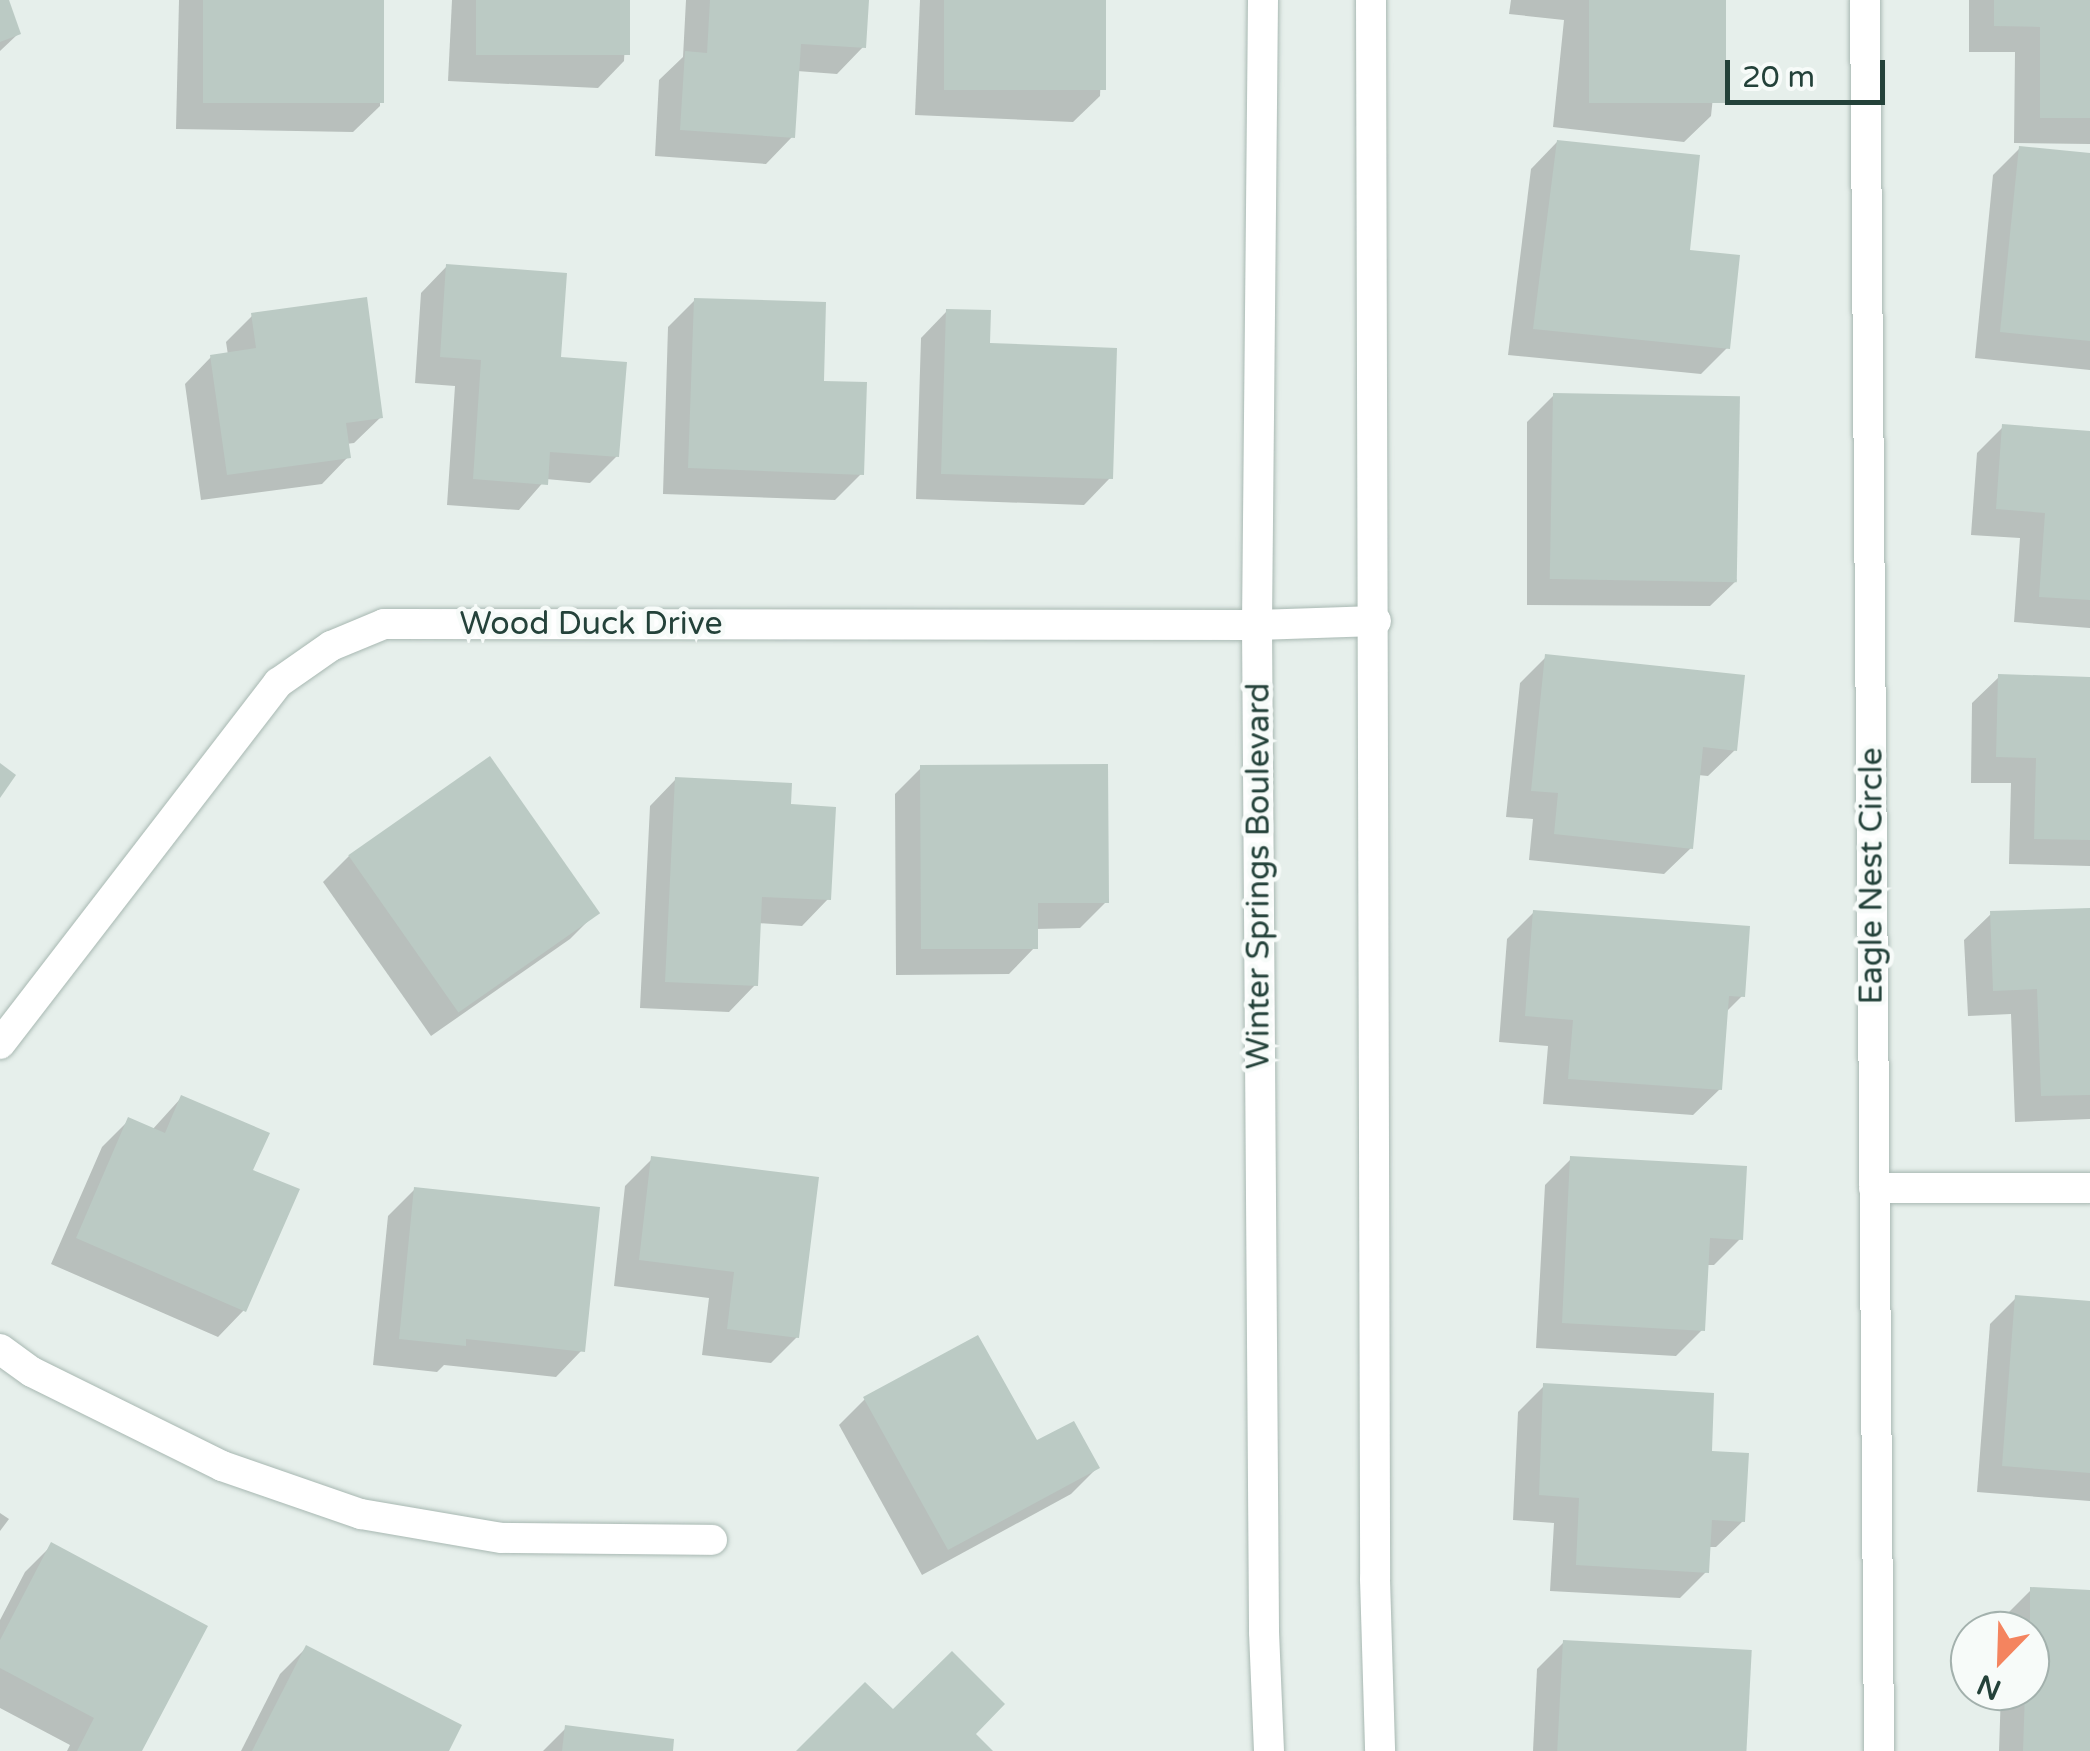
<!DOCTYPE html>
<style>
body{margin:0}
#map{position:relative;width:2090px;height:1751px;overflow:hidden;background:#e6efeb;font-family:"Varela Round",sans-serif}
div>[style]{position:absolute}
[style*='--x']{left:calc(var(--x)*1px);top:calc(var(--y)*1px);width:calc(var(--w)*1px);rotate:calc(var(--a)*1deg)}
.shadow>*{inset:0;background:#0003}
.building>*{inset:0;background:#bbcac4;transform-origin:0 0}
.roads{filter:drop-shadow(0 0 2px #a8b8b2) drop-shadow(0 0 2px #a8b8b2)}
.street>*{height:30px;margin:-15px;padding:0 15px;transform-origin:15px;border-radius:15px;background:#fff}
.secondary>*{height:30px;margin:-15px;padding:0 15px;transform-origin:15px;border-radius:15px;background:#fff}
span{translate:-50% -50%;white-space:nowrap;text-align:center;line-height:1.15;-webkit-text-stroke:9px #f7fbf9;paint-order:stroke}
.street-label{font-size:32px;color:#24423a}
.north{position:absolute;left:1950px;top:1611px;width:100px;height:100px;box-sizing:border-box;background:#f7fbf9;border:2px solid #a3b1ad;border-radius:50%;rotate:203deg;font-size:28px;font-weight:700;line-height:40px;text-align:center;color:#24423a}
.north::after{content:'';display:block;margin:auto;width:35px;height:45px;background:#f4845f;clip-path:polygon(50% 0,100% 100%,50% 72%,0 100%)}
.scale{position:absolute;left:1725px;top:60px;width:160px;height:45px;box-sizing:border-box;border:5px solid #24423a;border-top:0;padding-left:12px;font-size:30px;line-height:35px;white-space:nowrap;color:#24423a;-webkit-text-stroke:8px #f7fbf9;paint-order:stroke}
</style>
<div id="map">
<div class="shadow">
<div style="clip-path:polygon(0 0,7px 0,18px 34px,0 51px)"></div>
<div style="clip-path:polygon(179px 0,381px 0,380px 106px,353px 132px,176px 129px)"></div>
<div style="clip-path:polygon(452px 0,627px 0,624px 61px,598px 88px,448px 81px)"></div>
<div style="clip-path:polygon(686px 0,866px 0,863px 47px,837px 74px,797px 71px,792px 137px,766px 164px,655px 156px,659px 80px,683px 57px)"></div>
<div style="clip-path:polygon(920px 0,1104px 0,1100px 96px,1073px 122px,915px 115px)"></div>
<div style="clip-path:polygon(1511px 0,1723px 0,1711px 116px,1684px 142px,1553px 127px,1564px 20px,1509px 14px)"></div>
<div style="clip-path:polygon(1969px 0,2090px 0,2090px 144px,2014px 143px,2015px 52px,1969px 52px)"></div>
<div style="clip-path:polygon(1557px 142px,1727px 348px,1701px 374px,1508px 355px,1531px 169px)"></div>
<div style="clip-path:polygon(2020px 148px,2090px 156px,2090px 370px,1975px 358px,1993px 175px)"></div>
<div style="clip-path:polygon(447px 266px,558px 359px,617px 456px,590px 483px,546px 479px,519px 510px,447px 505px,455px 386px,415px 383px,421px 293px)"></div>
<div style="clip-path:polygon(695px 300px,821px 383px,861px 474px,835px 500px,663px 494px,668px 327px)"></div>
<div style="clip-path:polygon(947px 311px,1110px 478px,1084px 505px,916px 499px,921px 338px)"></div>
<div style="clip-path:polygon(253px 315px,381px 417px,354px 443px,346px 444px,348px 457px,322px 484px,201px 500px,185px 384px,211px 357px,228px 355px,226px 342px)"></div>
<div style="clip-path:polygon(1554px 395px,1737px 580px,1710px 606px,1527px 605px,1527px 422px)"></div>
<div style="clip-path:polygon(2003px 427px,2090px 433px,2090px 628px,2014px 622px,2020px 538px,1971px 535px,1977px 453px)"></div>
<div style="clip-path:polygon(1546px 657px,1735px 750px,1708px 776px,1698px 775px,1691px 848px,1664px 874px,1529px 860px,1533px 819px,1506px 817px,1520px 683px)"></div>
<div style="clip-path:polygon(1999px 677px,2090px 679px,2090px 866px,2009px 864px,2011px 783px,1971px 783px,1972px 703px)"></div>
<div style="clip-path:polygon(490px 759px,597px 912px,570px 939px,431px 1036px,323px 882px,349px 856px)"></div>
<div style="clip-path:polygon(921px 768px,1106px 902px,1080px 928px,1035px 929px,1035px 947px,1009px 974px,896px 975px,895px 794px)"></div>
<div style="clip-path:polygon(676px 779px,788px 807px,828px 899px,802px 926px,758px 923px,755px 985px,729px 1012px,640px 1008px,650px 806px)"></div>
<div style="clip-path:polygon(2090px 910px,2090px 1119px,2015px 1122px,2011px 1014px,1968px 1016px,1964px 940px,1991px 914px)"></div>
<div style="clip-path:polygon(1534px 912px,1742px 996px,1725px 1013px,1720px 1089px,1693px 1115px,1543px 1104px,1548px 1046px,1499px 1042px,1507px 939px)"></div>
<div style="clip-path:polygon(181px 1098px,250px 1171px,244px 1310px,218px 1337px,51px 1264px,102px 1147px,129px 1120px,152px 1130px)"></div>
<div style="clip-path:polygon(652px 1159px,797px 1337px,771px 1363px,702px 1355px,709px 1298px,614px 1286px,625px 1186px)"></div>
<div style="clip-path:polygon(1571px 1159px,1740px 1239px,1714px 1265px,1706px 1265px,1702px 1330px,1676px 1356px,1536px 1348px,1545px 1185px)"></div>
<div style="clip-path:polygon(415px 1189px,582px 1350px,556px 1377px,444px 1365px,437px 1372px,373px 1365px,388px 1216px)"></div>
<div style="clip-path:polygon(2016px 1298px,2090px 1304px,2090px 1501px,1977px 1492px,1990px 1324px)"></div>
<div style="clip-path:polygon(1544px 1386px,1709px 1453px,1743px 1521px,1716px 1547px,1708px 1547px,1706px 1572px,1680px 1598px,1550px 1591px,1554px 1523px,1513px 1520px,1518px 1412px)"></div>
<div style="clip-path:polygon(865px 1399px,1036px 1444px,1097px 1468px,1071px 1494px,922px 1575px,839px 1425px)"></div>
<div style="clip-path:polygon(0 1513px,9px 1519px,0 1531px)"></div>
<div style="clip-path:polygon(51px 1546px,139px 1751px,67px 1751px,70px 1745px,0 1708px,0 1620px,25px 1572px)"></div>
<div style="clip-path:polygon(2031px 1590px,2090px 1593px,2090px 1751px,1999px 1751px,2001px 1691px,2030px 1691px,2030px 1631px,2004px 1631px,2005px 1616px)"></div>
<div style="clip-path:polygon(1564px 1642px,1744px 1751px,1533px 1751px,1537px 1669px)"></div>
<div style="clip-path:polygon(306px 1648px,446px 1751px,241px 1751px,280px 1674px)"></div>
<div style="clip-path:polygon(566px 1728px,670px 1751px,543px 1751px)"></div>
</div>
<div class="building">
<div style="clip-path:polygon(0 0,9px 0,21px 34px,0 42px)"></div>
<div style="left:203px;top:0;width:181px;height:103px"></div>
<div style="left:476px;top:0;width:154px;height:55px"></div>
<div style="clip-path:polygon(710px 0,869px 0,866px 48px,801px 44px,795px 138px,680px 130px,685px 51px,707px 53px)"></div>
<div style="left:944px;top:0;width:162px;height:90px"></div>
<div style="left:1589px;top:0;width:137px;height:103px"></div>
<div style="clip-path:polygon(1994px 0,2090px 0,2090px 118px,2040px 118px,2040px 27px,1994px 26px)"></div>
<div style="clip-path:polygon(1557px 140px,1700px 155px,1690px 250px,1740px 255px,1730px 349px,1533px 329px)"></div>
<div style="clip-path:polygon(2019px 146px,2090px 153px,2090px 341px,2000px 332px)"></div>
<div style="clip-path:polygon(446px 264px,567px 273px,561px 357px,627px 362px,619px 457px,550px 452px,548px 485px,473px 479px,481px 360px,440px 357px)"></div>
<div style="clip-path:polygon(367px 297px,383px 418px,346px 423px,351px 458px,227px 475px,210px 355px,256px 348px,251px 313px)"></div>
<div style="clip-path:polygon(694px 298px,826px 302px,824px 381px,867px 382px,864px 475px,688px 468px)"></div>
<div style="clip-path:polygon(946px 309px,991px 310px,990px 343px,1117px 348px,1113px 479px,941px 474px)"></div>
<div style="left:1553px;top:393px;width:187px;height:186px;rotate:1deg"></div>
<div style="clip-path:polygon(2002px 424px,2090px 431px,2090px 600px,2039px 597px,2045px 513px,1996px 509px)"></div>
<div style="clip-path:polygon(1545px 654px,1745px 675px,1737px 751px,1703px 747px,1693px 849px,1554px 834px,1558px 793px,1531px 791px)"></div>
<div style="clip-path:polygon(1998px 674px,2090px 677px,2090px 840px,2034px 839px,2036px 758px,1996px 757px)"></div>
<div style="left:490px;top:756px;width:192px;height:173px;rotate:55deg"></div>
<div style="clip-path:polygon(0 763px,16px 775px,0 798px)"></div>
<div style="clip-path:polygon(1108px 764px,1109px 903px,1038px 903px,1038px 949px,921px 949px,920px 765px)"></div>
<div style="clip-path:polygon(675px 777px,792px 783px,791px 804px,836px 807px,831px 900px,762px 897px,758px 986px,665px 982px)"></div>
<div style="clip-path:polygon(2090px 908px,2090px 1095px,2041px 1096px,2037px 989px,1993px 991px,1990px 911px)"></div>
<div style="clip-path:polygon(1533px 910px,1750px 926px,1745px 997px,1729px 996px,1722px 1090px,1568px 1079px,1573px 1020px,1525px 1016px)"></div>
<div style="clip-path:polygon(181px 1095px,270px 1133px,253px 1170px,300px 1189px,246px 1312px,76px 1238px,128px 1117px,165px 1133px)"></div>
<div style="clip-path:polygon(651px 1156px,819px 1177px,799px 1338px,727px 1329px,734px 1272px,639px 1260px)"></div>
<div style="clip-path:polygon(1570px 1156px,1747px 1166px,1743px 1240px,1710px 1238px,1705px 1331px,1562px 1323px)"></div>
<div style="clip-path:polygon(414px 1187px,600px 1207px,585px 1352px,466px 1339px,466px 1346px,399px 1339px)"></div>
<div style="clip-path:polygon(2015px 1295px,2090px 1301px,2090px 1473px,2002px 1466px)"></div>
<div style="clip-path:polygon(978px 1335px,1037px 1440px,1074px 1421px,1100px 1468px,948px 1550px,863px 1397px)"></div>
<div style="clip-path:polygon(1543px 1383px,1714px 1393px,1712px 1451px,1749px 1453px,1745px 1522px,1712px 1520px,1709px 1573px,1576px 1565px,1579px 1498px,1539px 1495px)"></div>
<div style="clip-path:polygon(51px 1542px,208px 1626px,142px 1751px,77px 1751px,94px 1718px,0 1668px,0 1640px)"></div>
<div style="clip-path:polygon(2030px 1587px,2090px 1590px,2090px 1751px,2023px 1751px,2025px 1691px,2030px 1691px)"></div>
<div style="left:1563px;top:1640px;width:189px;height:111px;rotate:3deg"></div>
<div style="clip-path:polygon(306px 1645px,462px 1725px,449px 1751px,252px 1751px)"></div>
<div style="clip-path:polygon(952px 1651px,1005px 1704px,976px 1734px,993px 1751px,796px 1751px,865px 1682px,893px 1709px)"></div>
<div style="clip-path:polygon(565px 1725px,674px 1739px,673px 1751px,562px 1751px)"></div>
</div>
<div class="roads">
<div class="street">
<div style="--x:1865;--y:0;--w:1751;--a:89.54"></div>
<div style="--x:0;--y:1044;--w:456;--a:-52.4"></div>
<div style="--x:278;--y:683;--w:65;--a:-34.9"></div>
<div style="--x:331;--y:646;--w:57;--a:-22.5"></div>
<div style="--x:384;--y:624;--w:873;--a:0.07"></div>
<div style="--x:1257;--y:625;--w:119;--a:-1.9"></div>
<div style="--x:1874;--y:1188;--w:216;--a:0"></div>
<div style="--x:0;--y:1349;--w:39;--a:36"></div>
<div style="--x:32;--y:1372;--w:212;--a:26.3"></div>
<div style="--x:222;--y:1466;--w:147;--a:19.1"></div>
<div style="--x:361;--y:1514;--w:143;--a:9.7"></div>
<div style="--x:502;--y:1538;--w:210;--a:0.5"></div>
</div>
<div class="secondary">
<div style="--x:1263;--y:0;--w:625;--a:90.55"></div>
<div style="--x:1257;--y:625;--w:1007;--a:89.6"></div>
<div style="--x:1264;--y:1632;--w:119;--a:87.6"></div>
<div style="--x:1371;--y:0;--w:1579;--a:89.85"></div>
<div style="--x:1375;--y:1579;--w:172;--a:88.3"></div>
</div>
</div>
<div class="street-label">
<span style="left:591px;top:624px">Wood Duck Drive</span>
<span style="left:1259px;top:876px;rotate:-90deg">Winter Springs Boulevard</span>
<span style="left:1872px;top:876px;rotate:-90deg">Eagle Nest Circle</span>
</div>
<div class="north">N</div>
<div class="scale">20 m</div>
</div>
